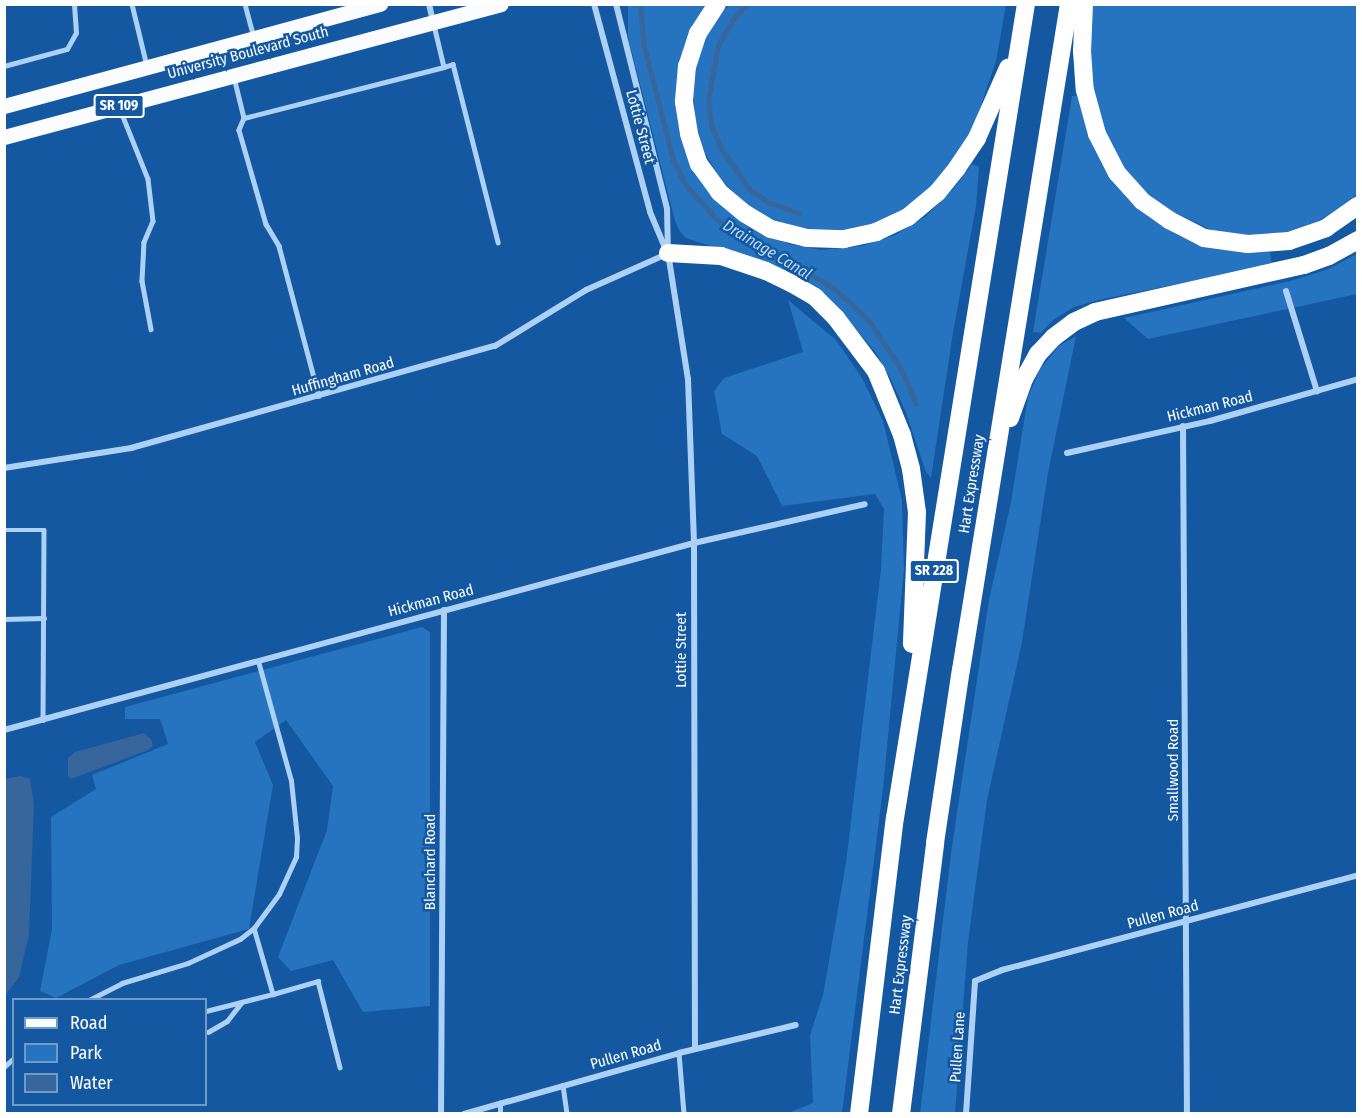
<!DOCTYPE html>
<style>
body{margin:0}
#map{position:relative;width:1362px;height:1118px;overflow:hidden;background:#1358a1;font-family:"Fira Sans Condensed",sans-serif}
div>[style]{position:absolute}
[style*='--x']{left:calc(var(--x)*1px);top:calc(var(--y)*1px);width:calc(var(--w)*1px);rotate:calc(var(--a)*1deg)}
.green>*{inset:0;background:#2673bf}
.water>*{inset:0;background:#36669b}
.stream>*{height:5px;margin:-2.5px;padding:0 2.5px;transform-origin:2.5px;border-radius:2.5px;background:#36669b}
.service>*{height:4.5px;margin:-2.25px;padding:0 2.25px;transform-origin:2.25px;border-radius:2.25px;background:#add1f4}
.minor>*{height:6px;margin:-3px;padding:0 3px;transform-origin:3px;border-radius:3px;background:#add1f4}
.primary>*{height:15px;margin:-7.5px;padding:0 7.5px;transform-origin:7.5px;border-radius:7.5px;background:#fafcff}
.motorway>*{height:18px;margin:-9px;padding:0 9px;transform-origin:9px;border-radius:9px;background:#fff}
span{translate:-50% -50%;white-space:nowrap;text-align:center;line-height:1.15;-webkit-text-stroke:5px #1358a1;paint-order:stroke}
.shield-label span{padding:2px 4px;background:#1358a1;border:2px solid;border-radius:4px;-webkit-text-stroke-width:0}
.shield-label{font-size:14px;color:#fff;font-weight:700}
.street-label{font-size:15px;color:#fff}
.water-label{font-size:16px;color:#badafa;font-style:italic}
.frame{position:absolute;inset:0;border:6px solid #fff;pointer-events:none}
.legend{position:absolute;left:12px;top:998px;width:195px;height:108px;box-sizing:border-box;background:#1358a1;border:2px solid #719bc7;margin:0;padding:8px 10px;list-style:none;font-size:18px;color:#fff}
.legend li{display:flex;align-items:center;gap:12px;height:30px}
.legend b{width:30px;border:2px solid #719bc7}
</style>
<div id="map">
<div class="green">
<div style="clip-path:polygon(628px 5px,707px 5px,682px 55px,676px 91px,679px 126px,732px 214px,759px 232px,789px 244px,821px 250px,862px 246px,895px 235px,925px 217px,954px 188px,972px 164px,979px 167px,976px 206px,953px 333px,931px 478px,926px 472px,905px 410px,891px 380px,876px 353px,846px 317px,822px 294px,781px 269px,686px 238px,680px 232px,675px 221px,628px 37px)"></div>
<div style="clip-path:polygon(729px 5px,1006px 5px,996px 61px,977px 117px,959px 155px,938px 182px,915px 202px,887px 220px,854px 230px,822px 231px,787px 225px,756px 213px,720px 179px,705px 153px,696px 125px,693px 91px,696px 62px,710px 28px)"></div>
<div style="clip-path:polygon(1090px 5px,1357px 5px,1357px 194px,1341px 208px,1318px 221px,1287px 232px,1251px 236px,1218px 233px,1165px 208px,1144px 190px,1121px 165px,1104px 130px,1094px 96px,1089px 59px)"></div>
<div style="clip-path:polygon(1080px 95px,1126px 197px,1147px 216px,1179px 236px,1210px 247px,1270px 251px,1272px 265px,1103px 299px,1074px 307px,1053px 320px,1041px 333px,1033px 332px,1072px 96px)"></div>
<div style="clip-path:polygon(1357px 254px,1357px 294px,1148px 339px,1124px 318px,1290px 281px,1326px 270px)"></div>
<div style="clip-path:polygon(788px 300px,836px 340px,862px 378px,883px 421px,902px 500px,904px 569px,883px 789px,842px 1113px,788px 1113px,813px 1103px,810px 1035px,823px 995px,846px 863px,881px 569px,884px 509px,875px 494px,782px 506px,757px 456px,722px 434px,714px 391px,724px 378px,803px 352px)"></div>
<div style="clip-path:polygon(1076px 336px,1048px 473px,1022px 642px,987px 800px,968px 942px,955px 1113px,920px 1114px,951px 853px,989px 600px,1011px 502px,1028px 397px,1040px 369px,1059px 346px)"></div>
<div style="clip-path:polygon(422px 627px,430px 632px,430px 1006px,363px 1012px,333px 960px,291px 971px,278px 957px,327px 830px,333px 786px,286px 720px,255px 742px,273px 785px,249px 929px,119px 965px,56px 998px,40px 991px,52px 929px,51px 817px,96px 789px,92px 775px,168px 744px,160px 719px,125px 719px,125px 707px)"></div>
</div>
<div class="water">
<div style="clip-path:polygon(144px 733px,151px 739px,153px 746px,148px 750px,71px 779px,68px 776px,68px 758px,75px 752px)"></div>
<div style="clip-path:polygon(21px 776px,30px 779px,34px 804px,29px 935px,19px 977px,5px 996px,5px 779px)"></div>
</div>
<div class="stream">
<div style="--x:640;--y:4;--w:38;--a:85"></div>
<div style="--x:643;--y:42;--w:122;--a:75.7"></div>
<div style="--x:673;--y:160;--w:30;--a:63"></div>
<div style="--x:687;--y:187;--w:56;--a:47.2"></div>
<div style="--x:725;--y:228;--w:81;--a:28.2"></div>
<div style="--x:796;--y:266;--w:39;--a:30"></div>
<div style="--x:830;--y:286;--w:23;--a:40"></div>
<div style="--x:848;--y:301;--w:29;--a:44"></div>
<div style="--x:869;--y:321;--w:58;--a:56.3"></div>
<div style="--x:901;--y:369;--w:38;--a:67"></div>
<div style="--x:747;--y:4;--w:21;--a:133"></div>
<div style="--x:733;--y:19;--w:30;--a:120"></div>
<div style="--x:718;--y:45;--w:56;--a:100.3"></div>
<div style="--x:708;--y:100;--w:27;--a:82"></div>
<div style="--x:712;--y:127;--w:25;--a:67"></div>
<div style="--x:722;--y:150;--w:47;--a:55.3"></div>
<div style="--x:749;--y:189;--w:25;--a:34"></div>
<div style="--x:770;--y:203;--w:31;--a:19"></div>
</div>
<div class="service">
<div style="--x:132;--y:4;--w:64;--a:76.4"></div>
<div style="--x:245;--y:4;--w:34;--a:75"></div>
<div style="--x:434;--y:25;--w:43;--a:76.6"></div>
<div style="--x:444;--y:67;--w:9;--a:-18"></div>
<div style="--x:453;--y:64;--w:184;--a:75.8"></div>
<div style="--x:4;--y:66;--w:65;--a:-15.1"></div>
<div style="--x:67;--y:49;--w:18;--a:-61"></div>
<div style="--x:76;--y:33;--w:29;--a:-94"></div>
<div style="--x:234;--y:77;--w:42;--a:76.3"></div>
<div style="--x:244;--y:118;--w:13;--a:113"></div>
<div style="--x:239;--y:130;--w:98;--a:74"></div>
<div style="--x:266;--y:224;--w:26;--a:59"></div>
<div style="--x:279;--y:246;--w:155;--a:75.1"></div>
<div style="--x:120;--y:109;--w:75;--a:68.2"></div>
<div style="--x:148;--y:179;--w:42;--a:83.2"></div>
<div style="--x:153;--y:221;--w:23;--a:113"></div>
<div style="--x:144;--y:242;--w:39;--a:93"></div>
<div style="--x:142;--y:281;--w:49;--a:79.4"></div>
<div style="--x:244;--y:118;--w:206;--a:-14.3"></div>
<div style="--x:4;--y:530;--w:40;--a:0"></div>
<div style="--x:44;--y:530;--w:190;--a:90.3"></div>
<div style="--x:4;--y:619;--w:40;--a:-1.4"></div>
<div style="--x:254;--y:928;--w:69;--a:73.9"></div>
<div style="--x:273;--y:994;--w:47;--a:-16.1"></div>
<div style="--x:318;--y:981;--w:89;--a:75.7"></div>
<div style="--x:89;--y:1000;--w:37;--a:-27"></div>
<div style="--x:122;--y:983;--w:69;--a:-16.9"></div>
<div style="--x:188;--y:963;--w:57;--a:-24.8"></div>
<div style="--x:240;--y:939;--w:18;--a:-38"></div>
<div style="--x:254;--y:928;--w:42;--a:-53.7"></div>
<div style="--x:279;--y:894;--w:41;--a:-65.3"></div>
<div style="--x:296;--y:857;--w:19;--a:-87"></div>
<div style="--x:297;--y:838;--w:57;--a:-96"></div>
<div style="--x:291;--y:781;--w:124;--a:-105.4"></div>
<div style="--x:206;--y:1011;--w:69;--a:-14.2"></div>
<div style="--x:208;--y:1032;--w:22;--a:-30"></div>
<div style="--x:227;--y:1021;--w:23;--a:-52"></div>
<div style="--x:679;--y:1053;--w:61;--a:85.3"></div>
<div style="--x:4;--y:1067;--w:13;--a:-42"></div>
<div style="--x:563;--y:1085;--w:29;--a:82"></div>
<div style="--x:500;--y:1114;--w:11;--a:-90"></div>
</div>
<div class="minor">
<div style="--x:429;--y:4;--w:17;--a:77"></div>
<div style="--x:594;--y:4;--w:215;--a:74.9"></div>
<div style="--x:650;--y:212;--w:41;--a:67.2"></div>
<div style="--x:616;--y:4;--w:211;--a:76"></div>
<div style="--x:667;--y:209;--w:44;--a:88.7"></div>
<div style="--x:668;--y:253;--w:128;--a:81"></div>
<div style="--x:688;--y:379;--w:164;--a:87.9"></div>
<div style="--x:694;--y:543;--w:505;--a:89.89"></div>
<div style="--x:1286;--y:291;--w:105;--a:72.8"></div>
<div style="--x:1183;--y:426;--w:688;--a:89.67"></div>
<div style="--x:1067;--y:453;--w:147;--a:-12.6"></div>
<div style="--x:1210;--y:421;--w:154;--a:-15.8"></div>
<div style="--x:4;--y:468;--w:129;--a:-8.9"></div>
<div style="--x:131;--y:448;--w:378;--a:-15.7"></div>
<div style="--x:495;--y:346;--w:107;--a:-31.6"></div>
<div style="--x:586;--y:290;--w:89;--a:-24"></div>
<div style="--x:4;--y:730;--w:715;--a:-15.16"></div>
<div style="--x:694;--y:543;--w:175;--a:-12.8"></div>
<div style="--x:441;--y:1114;--w:504;--a:-89.66"></div>
<div style="--x:464;--y:1114;--w:223;--a:-15.8"></div>
<div style="--x:679;--y:1053;--w:120;--a:-13.5"></div>
<div style="--x:966;--y:1114;--w:133;--a:-86.1"></div>
<div style="--x:975;--y:981;--w:29;--a:-22"></div>
<div style="--x:1002;--y:970;--w:368;--a:-14.9"></div>
</div>
<div class="primary">
<div style="--x:4;--y:106;--w:390;--a:-15.2"></div>
<div style="--x:4;--y:137;--w:514;--a:-14.98"></div>
</div>
<div class="motorway">
<div style="--x:717;--y:4;--w:35;--a:123"></div>
<div style="--x:698;--y:33;--w:35;--a:108"></div>
<div style="--x:687;--y:66;--w:36;--a:95"></div>
<div style="--x:684;--y:102;--w:32;--a:81"></div>
<div style="--x:689;--y:134;--w:32;--a:72"></div>
<div style="--x:699;--y:164;--w:34;--a:54"></div>
<div style="--x:719;--y:192;--w:33;--a:40"></div>
<div style="--x:744;--y:213;--w:31;--a:31"></div>
<div style="--x:771;--y:229;--w:37;--a:14"></div>
<div style="--x:807;--y:238;--w:37;--a:2"></div>
<div style="--x:844;--y:239;--w:33;--a:-12"></div>
<div style="--x:876;--y:232;--w:35;--a:-25"></div>
<div style="--x:908;--y:217;--w:38;--a:-40"></div>
<div style="--x:937;--y:193;--w:32;--a:-51"></div>
<div style="--x:957;--y:168;--w:36;--a:-56"></div>
<div style="--x:977;--y:138;--w:77;--a:-66.1"></div>
<div style="--x:1084;--y:4;--w:47;--a:92.4"></div>
<div style="--x:1082;--y:51;--w:39;--a:86"></div>
<div style="--x:1085;--y:90;--w:46;--a:74.7"></div>
<div style="--x:1097;--y:134;--w:44;--a:62.9"></div>
<div style="--x:1117;--y:173;--w:38;--a:48"></div>
<div style="--x:1142;--y:201;--w:33;--a:35"></div>
<div style="--x:1169;--y:220;--w:39;--a:27"></div>
<div style="--x:1204;--y:238;--w:44;--a:7.8"></div>
<div style="--x:1248;--y:244;--w:41;--a:-4.2"></div>
<div style="--x:1289;--y:241;--w:39;--a:-19"></div>
<div style="--x:1326;--y:228;--w:39;--a:-35"></div>
<div style="--x:668;--y:253;--w:53;--a:3.2"></div>
<div style="--x:721;--y:256;--w:47;--a:18.4"></div>
<div style="--x:766;--y:271;--w:28;--a:26"></div>
<div style="--x:791;--y:283;--w:28;--a:30"></div>
<div style="--x:815;--y:297;--w:30;--a:45"></div>
<div style="--x:836;--y:318;--w:66;--a:53"></div>
<div style="--x:876;--y:371;--w:69;--a:67.9"></div>
<div style="--x:902;--y:435;--w:35;--a:75"></div>
<div style="--x:911;--y:469;--w:43;--a:82.1"></div>
<div style="--x:917;--y:512;--w:132;--a:92.2"></div>
<div style="--x:1010;--y:418;--w:41;--a:-70.3"></div>
<div style="--x:1024;--y:379;--w:29;--a:-61"></div>
<div style="--x:1038;--y:354;--w:23;--a:-47"></div>
<div style="--x:1054;--y:337;--w:25;--a:-37"></div>
<div style="--x:1074;--y:322;--w:23;--a:-25"></div>
<div style="--x:1095;--y:312;--w:214;--a:-12.7"></div>
<div style="--x:1304;--y:265;--w:27;--a:-20"></div>
<div style="--x:1329;--y:256;--w:33;--a:-29"></div>
<div style="--x:859;--y:1114;--w:298;--a:-83.1"></div>
<div style="--x:895;--y:818;--w:824;--a:-80.86"></div>
<div style="--x:901;--y:1114;--w:273;--a:-82.8"></div>
<div style="--x:935;--y:843;--w:175;--a:-81.5"></div>
<div style="--x:961;--y:670;--w:675;--a:-80.79"></div>
</div>
<div class="shield-label">
<span style="left:119px;top:106px">SR 109</span>
<span style="left:934px;top:571px">SR 228</span>
</div>
<div class="street-label">
<span style="left:248px;top:53px;rotate:-15deg">University Boulevard South</span>
<span style="left:640px;top:127px;rotate:75deg">Lottie Street</span>
<span style="left:343px;top:377px;rotate:-16deg">Huffingham Road</span>
<span style="left:1210px;top:407px;rotate:-14deg">Hickman Road</span>
<span style="left:972px;top:484px;rotate:-81deg">Hart Expressway</span>
<span style="left:431px;top:601px;rotate:-15deg">Hickman Road</span>
<span style="left:682px;top:650px;rotate:-90deg">Lottie Street</span>
<span style="left:1174px;top:770px;rotate:-90deg">Smallwood Road</span>
<span style="left:431px;top:862px;rotate:-90deg">Blanchard Road</span>
<span style="left:1163px;top:915px;rotate:-15deg">Pullen Road</span>
<span style="left:901px;top:965px;rotate:-83deg">Hart Expressway</span>
<span style="left:958px;top:1047px;rotate:-86deg">Pullen Lane</span>
<span style="left:626px;top:1055px;rotate:-16deg">Pullen Road</span>
</div>
<div class="water-label">
<span style="left:767px;top:250px;rotate:31deg">Drainage Canal</span>
</div>
<div class="frame"></div>
<ul class="legend">
<li><b style="height:8px;background:#fafcff"></b>Road</li>
<li><b style="height:16px;background:#2673bf"></b>Park</li>
<li><b style="height:16px;background:#36669b"></b>Water</li>
</ul>
</div>
